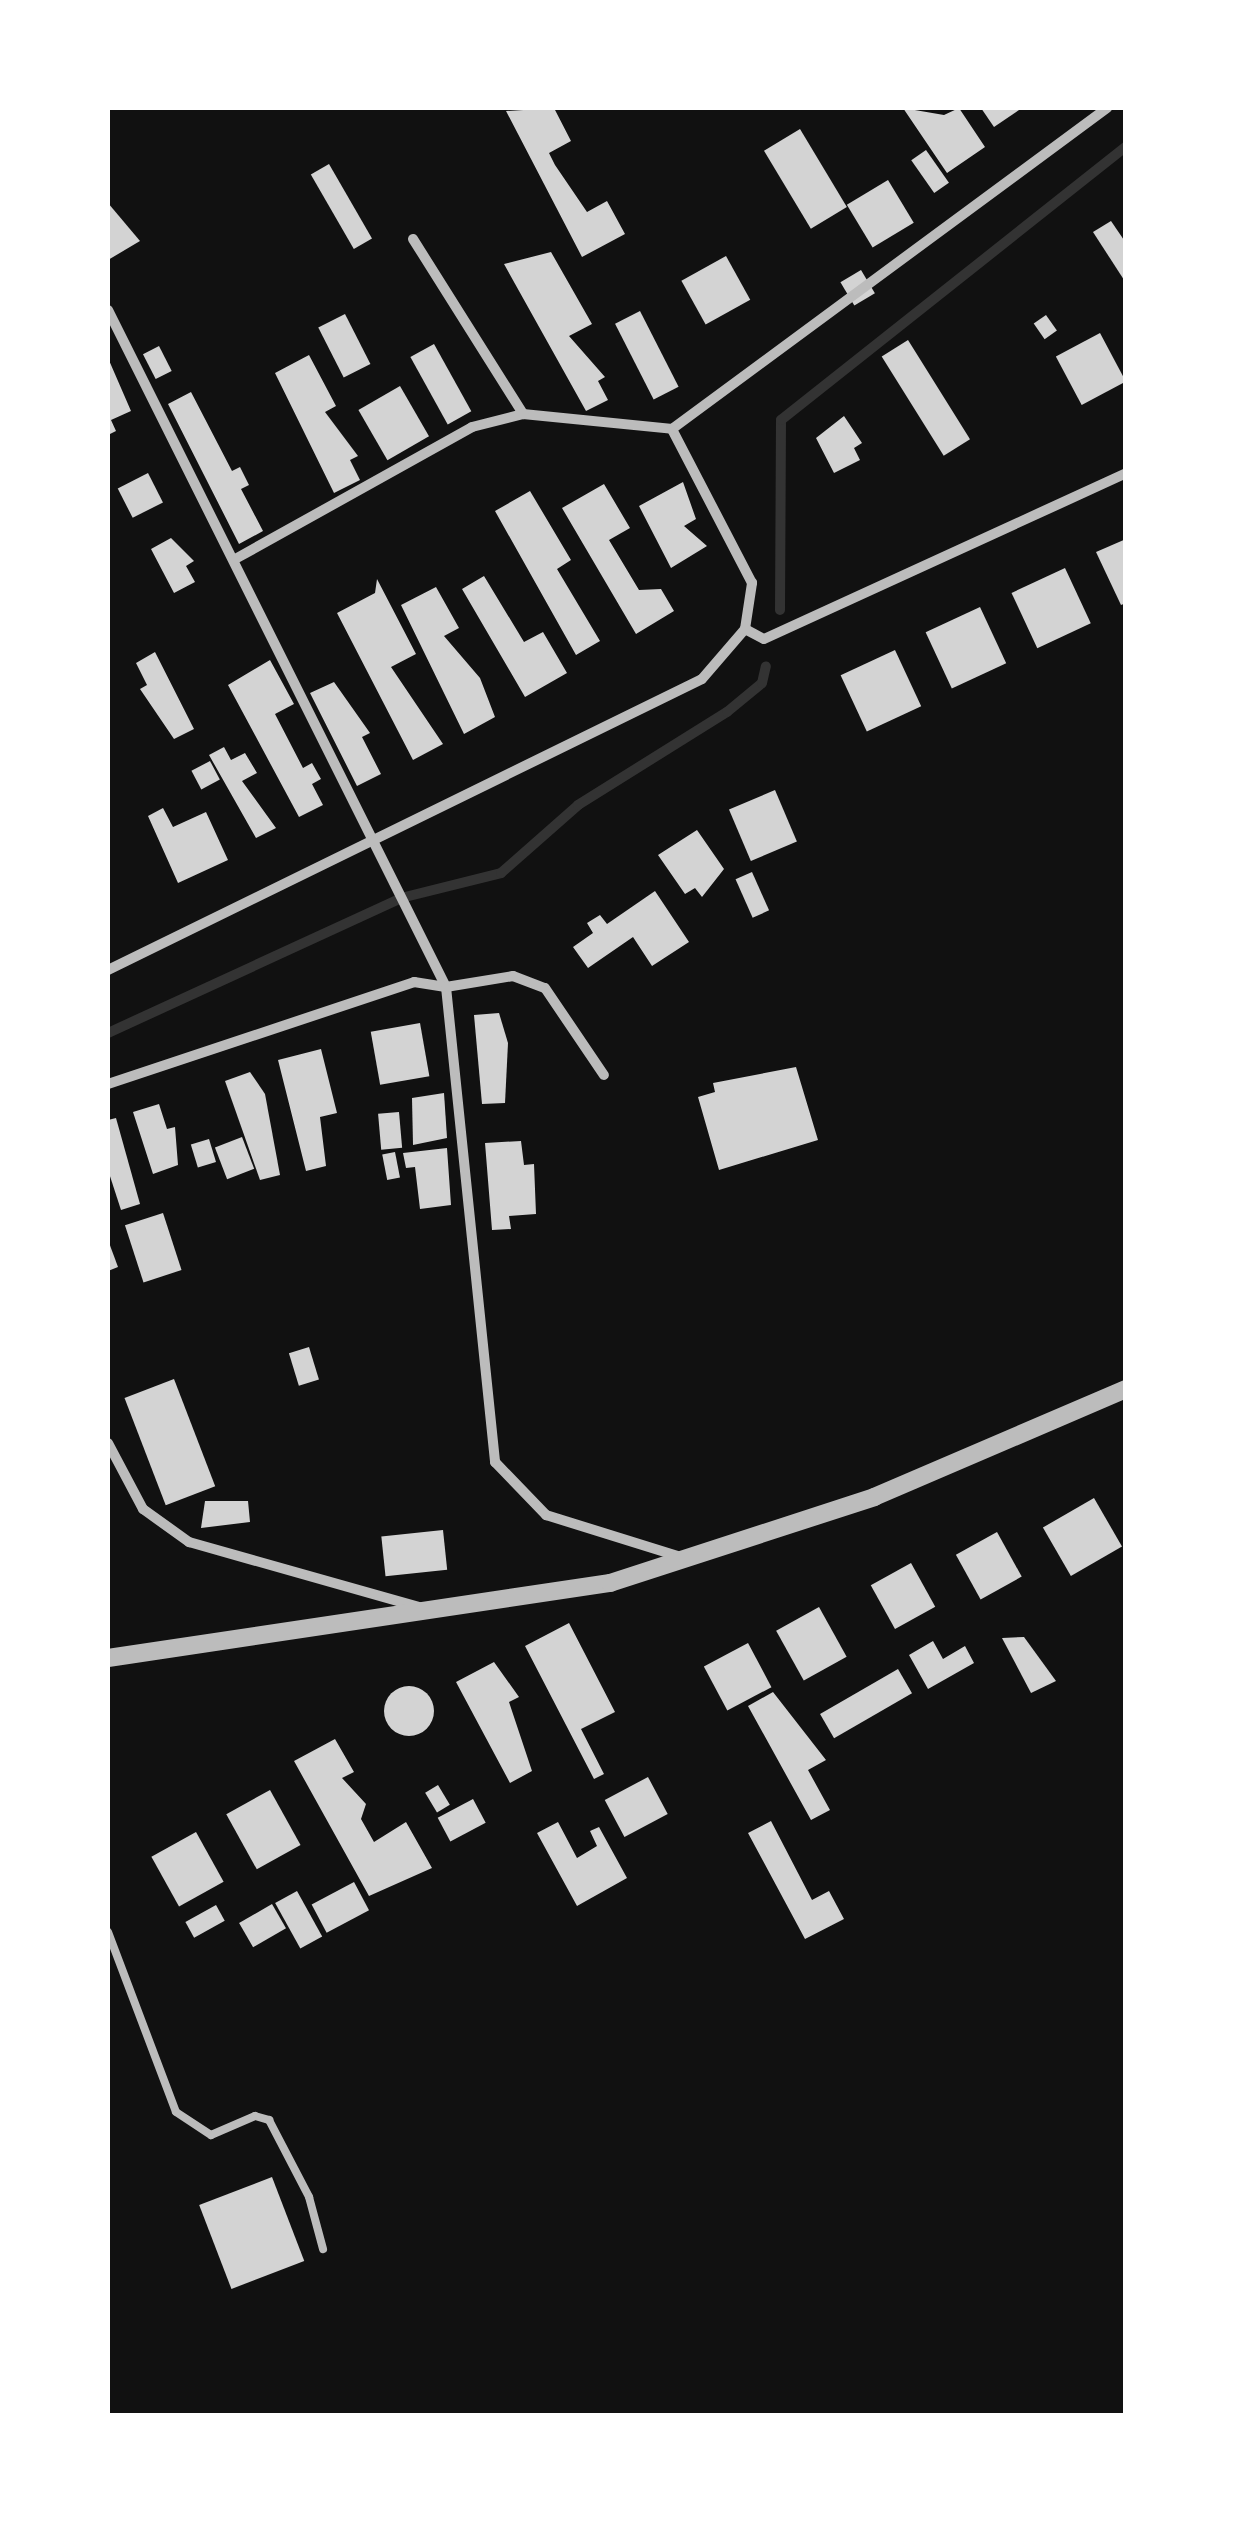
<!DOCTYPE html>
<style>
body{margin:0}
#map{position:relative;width:1233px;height:2523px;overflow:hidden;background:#111;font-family:Rubik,sans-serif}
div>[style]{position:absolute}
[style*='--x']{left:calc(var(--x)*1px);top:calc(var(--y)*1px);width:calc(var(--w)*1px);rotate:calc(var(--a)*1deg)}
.stream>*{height:10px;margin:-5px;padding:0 5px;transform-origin:5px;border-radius:5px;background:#333}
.building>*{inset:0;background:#d3d3d3;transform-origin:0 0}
.round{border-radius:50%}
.service>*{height:8px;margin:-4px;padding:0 4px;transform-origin:4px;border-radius:4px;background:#bcbcbc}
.minor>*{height:10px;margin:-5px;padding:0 5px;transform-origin:5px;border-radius:5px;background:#bcbcbc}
.tertiary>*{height:18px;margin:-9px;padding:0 9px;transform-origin:9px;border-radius:9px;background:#bcbcbc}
span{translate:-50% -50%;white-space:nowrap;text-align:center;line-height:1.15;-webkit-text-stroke:8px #fff;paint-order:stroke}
.frame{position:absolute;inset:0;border:110px solid #fff;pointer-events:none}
</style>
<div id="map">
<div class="stream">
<div style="--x:780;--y:610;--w:190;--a:-89.7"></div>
<div style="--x:781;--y:420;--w:440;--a:-38.4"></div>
<div style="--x:108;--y:1033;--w:323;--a:-24.7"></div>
<div style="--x:401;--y:898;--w:103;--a:-14"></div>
<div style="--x:501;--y:873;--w:103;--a:-41.4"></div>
<div style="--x:578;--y:805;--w:176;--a:-32"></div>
<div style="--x:727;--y:712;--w:45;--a:-39.6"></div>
<div style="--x:762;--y:683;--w:17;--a:-77"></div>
</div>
<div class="building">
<div style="clip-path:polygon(554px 108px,571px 141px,549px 153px,555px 165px,587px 212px,607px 201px,625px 234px,582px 257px,506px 111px)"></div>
<div style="clip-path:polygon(903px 108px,944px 115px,959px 108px,985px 147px,947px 173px)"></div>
<div style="clip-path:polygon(981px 108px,1022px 108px,994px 127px)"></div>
<div style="left:800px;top:129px;width:91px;height:42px;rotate:59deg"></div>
<div style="left:926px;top:150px;width:40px;height:18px;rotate:55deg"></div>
<div style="left:329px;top:164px;width:86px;height:21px;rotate:60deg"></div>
<div style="left:888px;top:180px;width:50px;height:48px;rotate:59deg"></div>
<div style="clip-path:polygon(108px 203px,140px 241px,108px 260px)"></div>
<div style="clip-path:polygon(1111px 221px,1126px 243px,1126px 283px,1093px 232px)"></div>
<div style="clip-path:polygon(551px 252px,592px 324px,569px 336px,605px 377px,598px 381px,608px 400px,586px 411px,504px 264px)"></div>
<div style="left:726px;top:256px;width:50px;height:51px;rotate:61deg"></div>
<div style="left:861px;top:270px;width:27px;height:24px;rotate:59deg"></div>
<div style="left:640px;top:311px;width:85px;height:28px;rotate:63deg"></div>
<div style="left:345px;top:314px;width:56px;height:30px;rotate:63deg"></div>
<div style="left:1046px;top:315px;width:19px;height:15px;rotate:55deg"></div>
<div style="left:1100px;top:333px;width:55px;height:50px;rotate:62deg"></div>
<div style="left:908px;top:340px;width:117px;height:31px;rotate:58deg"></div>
<div style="left:434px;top:344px;width:77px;height:27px;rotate:61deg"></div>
<div style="left:159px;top:346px;width:28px;height:18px;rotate:63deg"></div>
<div style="clip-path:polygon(309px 355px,336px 406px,325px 412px,358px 456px,350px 460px,360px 480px,334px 493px,275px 373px)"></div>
<div style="clip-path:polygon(108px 358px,131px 411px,111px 420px,116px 431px,108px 435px)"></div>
<div style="left:400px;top:386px;width:58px;height:48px;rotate:60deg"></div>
<div style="clip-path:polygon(191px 392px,232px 471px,240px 467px,249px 485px,241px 489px,263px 531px,239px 544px,168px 404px)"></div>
<div style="clip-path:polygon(844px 416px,862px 443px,854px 448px,860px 460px,834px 473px,816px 438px)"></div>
<div style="left:148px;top:473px;width:33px;height:34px;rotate:63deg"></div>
<div style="clip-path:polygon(683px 482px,696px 519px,684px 526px,707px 546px,671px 568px,639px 506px)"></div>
<div style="clip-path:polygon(604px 484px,630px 528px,609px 540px,639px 590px,661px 589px,674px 611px,636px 634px,562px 508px)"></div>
<div style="clip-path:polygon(530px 491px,571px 560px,557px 569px,600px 641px,576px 655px,495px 511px)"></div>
<div style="clip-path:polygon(171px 538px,194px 561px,186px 566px,195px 582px,174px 593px,151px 549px)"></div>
<div style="clip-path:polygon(1126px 539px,1126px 603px,1121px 605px,1096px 552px)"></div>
<div style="left:1065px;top:568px;width:61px;height:59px;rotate:65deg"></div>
<div style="clip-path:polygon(484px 576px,524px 642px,543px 632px,567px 673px,525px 697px,462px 589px)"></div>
<div style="clip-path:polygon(377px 579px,416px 654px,391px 667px,443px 744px,413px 760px,337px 613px,375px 593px)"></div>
<div style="clip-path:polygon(436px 587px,459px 628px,444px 636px,480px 678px,495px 717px,464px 734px,401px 605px)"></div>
<div style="left:980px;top:607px;width:62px;height:60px;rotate:65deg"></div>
<div style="left:895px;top:650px;width:62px;height:60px;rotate:65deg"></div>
<div style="clip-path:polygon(155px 652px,194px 729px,174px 739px,140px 689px,147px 685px,136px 663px)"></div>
<div style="clip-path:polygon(270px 660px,294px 704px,275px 714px,303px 768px,312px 763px,321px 779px,312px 784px,323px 805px,299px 817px,228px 685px)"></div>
<div style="clip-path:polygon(334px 682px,370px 733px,362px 737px,381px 774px,357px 786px,310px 693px)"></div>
<div style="clip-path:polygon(224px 747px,231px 760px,245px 753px,257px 773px,242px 781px,276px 828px,256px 838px,209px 755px)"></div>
<div style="left:210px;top:761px;width:21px;height:21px;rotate:62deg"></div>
<div style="left:775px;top:790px;width:56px;height:50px;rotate:67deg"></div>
<div style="clip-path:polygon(163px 808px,173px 827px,206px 812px,228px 860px,178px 883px,148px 816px)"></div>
<div style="clip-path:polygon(697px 830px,724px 869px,702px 897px,695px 888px,685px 894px,658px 855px)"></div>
<div style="left:752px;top:872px;width:42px;height:18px;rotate:66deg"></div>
<div style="clip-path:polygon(655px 891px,689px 942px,652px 966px,633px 937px,588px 968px,573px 947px,593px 933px,587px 923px,600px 915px,607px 924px)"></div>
<div style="clip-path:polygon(499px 1013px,508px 1043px,505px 1103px,482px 1104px,474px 1015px)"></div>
<div style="left:420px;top:1023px;width:54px;height:50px;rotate:80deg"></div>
<div style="clip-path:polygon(321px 1049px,337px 1113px,320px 1117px,326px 1166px,306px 1171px,278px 1060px)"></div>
<div style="clip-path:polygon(796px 1067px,818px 1140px,719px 1170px,698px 1097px,715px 1092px,713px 1083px)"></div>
<div style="clip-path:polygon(250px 1072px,265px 1094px,280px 1175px,260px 1180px,225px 1081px)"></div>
<div style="clip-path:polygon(444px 1093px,447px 1138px,413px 1145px,412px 1098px)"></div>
<div style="clip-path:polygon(159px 1104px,167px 1129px,175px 1127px,178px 1165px,153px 1174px,133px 1112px)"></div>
<div style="left:399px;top:1112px;width:36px;height:21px;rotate:85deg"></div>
<div style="clip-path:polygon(116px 1118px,140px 1204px,121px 1210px,108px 1170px,108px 1120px)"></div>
<div style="left:242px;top:1137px;width:34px;height:29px;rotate:69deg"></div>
<div style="left:209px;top:1139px;width:24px;height:19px;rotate:73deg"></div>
<div style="clip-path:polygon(521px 1141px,524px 1165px,534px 1164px,536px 1214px,509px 1216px,511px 1229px,492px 1230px,485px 1143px)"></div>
<div style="clip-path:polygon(447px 1148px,451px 1205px,420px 1209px,415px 1167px,406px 1168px,403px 1153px)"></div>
<div style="left:395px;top:1152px;width:26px;height:13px;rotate:79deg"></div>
<div style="left:163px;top:1213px;width:60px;height:40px;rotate:72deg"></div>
<div style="clip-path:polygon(108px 1240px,118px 1267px,108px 1271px)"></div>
<div style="left:309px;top:1347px;width:34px;height:21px;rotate:73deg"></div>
<div style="left:174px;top:1379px;width:115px;height:53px;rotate:69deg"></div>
<div style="left:1094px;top:1498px;width:56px;height:59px;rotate:60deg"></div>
<div style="clip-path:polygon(205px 1501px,248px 1501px,250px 1522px,201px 1528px)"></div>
<div style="left:443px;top:1530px;width:40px;height:62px;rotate:84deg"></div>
<div style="left:997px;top:1532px;width:51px;height:47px;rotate:61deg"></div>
<div style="left:911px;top:1563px;width:50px;height:46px;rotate:61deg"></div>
<div style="left:819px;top:1607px;width:57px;height:49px;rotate:61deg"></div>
<div style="clip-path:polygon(569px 1623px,615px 1712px,581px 1729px,604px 1774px,594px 1779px,525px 1646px)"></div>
<div style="clip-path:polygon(1024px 1637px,1056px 1681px,1031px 1693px,1002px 1638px)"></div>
<div style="clip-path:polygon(933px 1641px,943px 1659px,965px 1646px,974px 1663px,928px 1689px,909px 1655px)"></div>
<div style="left:748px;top:1643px;width:50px;height:50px;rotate:62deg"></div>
<div style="clip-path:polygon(494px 1662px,519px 1697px,509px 1702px,532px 1771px,510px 1783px,456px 1682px)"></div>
<div style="left:898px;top:1669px;width:28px;height:90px;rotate:60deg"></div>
<div class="round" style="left:384px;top:1686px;width:50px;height:50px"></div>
<div style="clip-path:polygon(773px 1692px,826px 1760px,808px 1770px,830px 1810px,811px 1820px,748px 1706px)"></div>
<div style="clip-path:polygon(335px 1739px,354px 1772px,342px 1778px,366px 1804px,361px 1819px,374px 1842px,406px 1822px,432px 1868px,369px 1896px,294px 1761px)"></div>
<div style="left:648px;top:1777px;width:42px;height:49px;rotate:62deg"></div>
<div style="left:438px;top:1785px;width:23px;height:15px;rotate:59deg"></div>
<div style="left:270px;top:1790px;width:63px;height:50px;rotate:61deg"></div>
<div style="left:473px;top:1799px;width:27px;height:40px;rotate:62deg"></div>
<div style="clip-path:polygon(771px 1821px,812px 1900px,829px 1891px,844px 1919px,805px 1939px,748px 1833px)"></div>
<div style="clip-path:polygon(558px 1822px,577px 1858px,597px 1846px,590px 1831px,599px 1827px,627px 1878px,577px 1906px,537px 1833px)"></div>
<div style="left:196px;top:1832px;width:57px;height:51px;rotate:61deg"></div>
<div style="left:354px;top:1882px;width:32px;height:48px;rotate:62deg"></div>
<div style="left:297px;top:1891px;width:52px;height:25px;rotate:61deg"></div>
<div style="left:272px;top:1904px;width:28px;height:38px;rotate:60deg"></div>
<div style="left:216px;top:1905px;width:18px;height:35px;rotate:61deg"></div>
<div style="left:272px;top:2177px;width:90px;height:78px;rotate:69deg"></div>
</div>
<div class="service">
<div style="--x:108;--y:1932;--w:192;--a:69.3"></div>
<div style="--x:176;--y:2112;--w:42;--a:33.3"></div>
<div style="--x:211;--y:2135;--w:48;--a:-23.4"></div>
<div style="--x:255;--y:2116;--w:15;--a:16"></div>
<div style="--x:269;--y:2120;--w:87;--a:62.5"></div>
<div style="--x:309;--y:2197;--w:54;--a:74.9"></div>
</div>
<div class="minor">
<div style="--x:413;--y:239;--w:207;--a:57.8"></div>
<div style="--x:523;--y:414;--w:150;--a:5.7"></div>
<div style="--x:108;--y:310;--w:757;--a:63.47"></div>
<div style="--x:446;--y:987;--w:478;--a:84.1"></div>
<div style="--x:495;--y:1462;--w:74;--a:46.1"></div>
<div style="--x:546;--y:1515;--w:148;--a:17.3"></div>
<div style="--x:237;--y:558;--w:269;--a:-29.1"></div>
<div style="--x:472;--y:427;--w:53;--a:-14.3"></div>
<div style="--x:745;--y:629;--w:47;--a:-81.3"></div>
<div style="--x:752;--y:583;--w:174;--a:-117.5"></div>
<div style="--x:672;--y:429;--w:541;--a:-36.42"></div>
<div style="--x:108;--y:970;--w:661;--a:-26.1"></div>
<div style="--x:702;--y:679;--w:66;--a:-49.3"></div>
<div style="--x:745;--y:629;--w:21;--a:28"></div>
<div style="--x:764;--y:639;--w:398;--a:-24.6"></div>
<div style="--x:108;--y:1084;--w:323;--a:-18.4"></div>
<div style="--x:414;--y:982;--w:32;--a:9"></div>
<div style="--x:446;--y:987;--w:68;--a:-9.3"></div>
<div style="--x:513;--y:976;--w:34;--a:21"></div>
<div style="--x:545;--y:988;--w:105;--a:55.9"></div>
<div style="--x:108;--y:1443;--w:75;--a:62.1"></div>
<div style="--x:143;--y:1509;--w:57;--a:35.7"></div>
<div style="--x:189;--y:1542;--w:243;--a:15.8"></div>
</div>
<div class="tertiary">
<div style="--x:108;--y:1658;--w:508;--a:-8.5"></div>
<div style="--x:610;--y:1583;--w:278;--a:-18"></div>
<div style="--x:874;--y:1497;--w:274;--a:-23.2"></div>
</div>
<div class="frame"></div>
</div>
